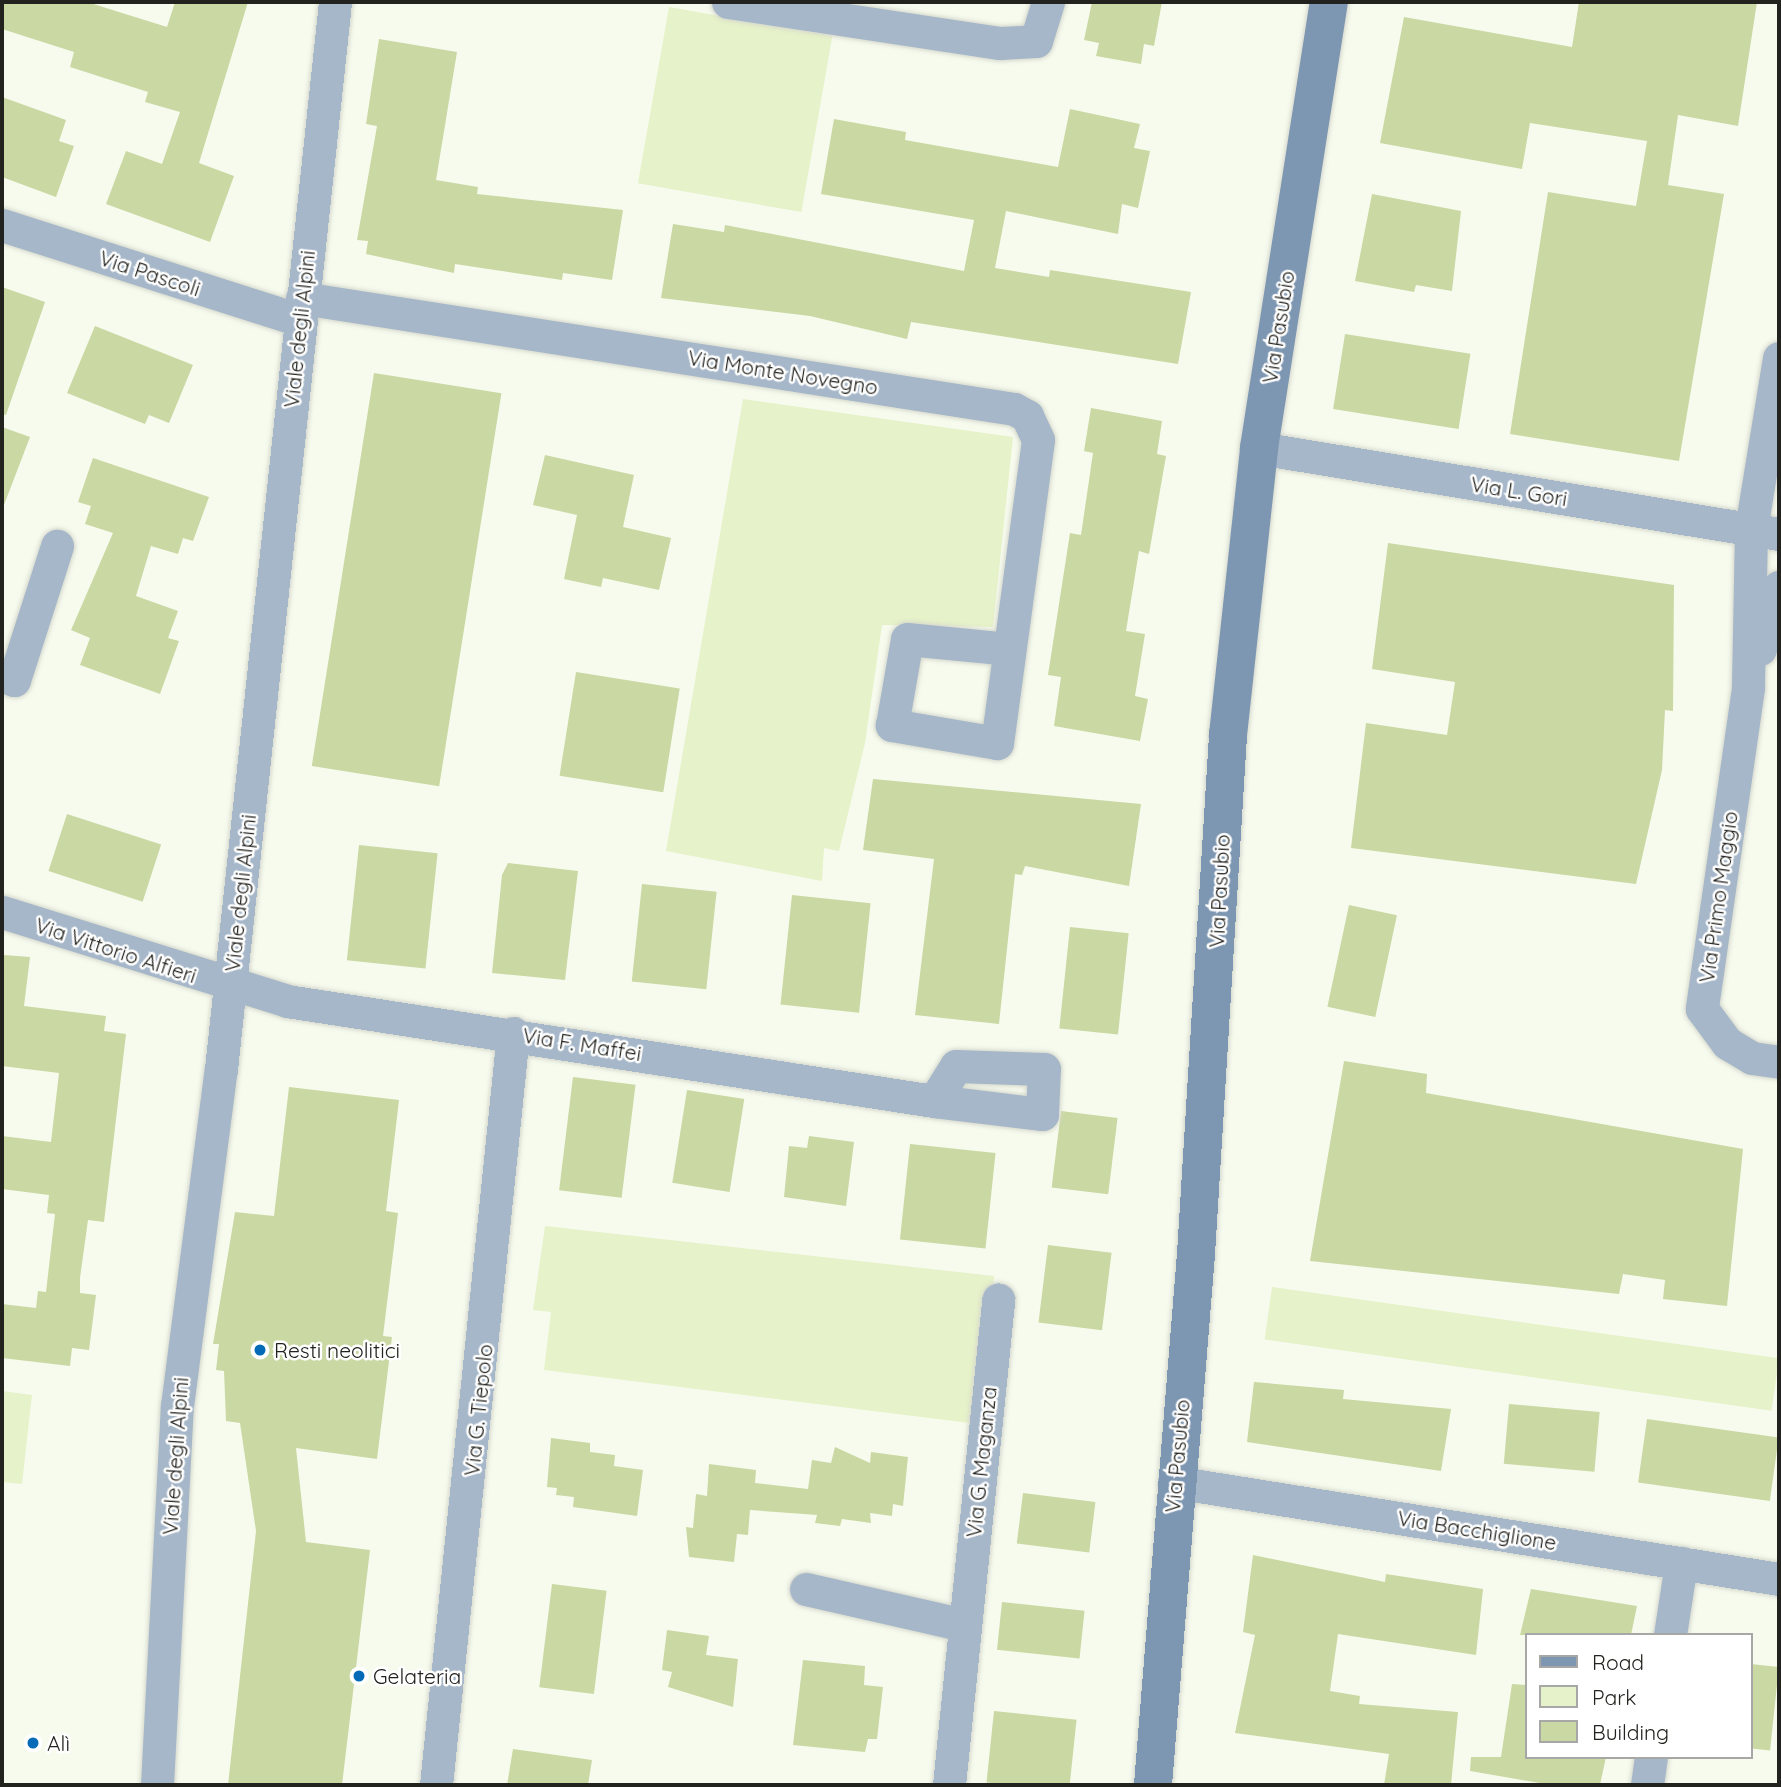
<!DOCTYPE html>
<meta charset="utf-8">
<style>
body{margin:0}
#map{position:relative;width:1781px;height:1787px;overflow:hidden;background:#f7fbee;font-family:Quicksand,sans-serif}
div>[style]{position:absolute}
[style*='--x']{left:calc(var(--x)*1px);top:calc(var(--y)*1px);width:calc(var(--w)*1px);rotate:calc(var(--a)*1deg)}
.green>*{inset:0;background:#e6f2c9;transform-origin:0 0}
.building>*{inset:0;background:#cad8a3;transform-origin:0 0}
.roads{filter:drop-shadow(0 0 2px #d5d8cd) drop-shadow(0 0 2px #d5d8cd)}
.street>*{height:33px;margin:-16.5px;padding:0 16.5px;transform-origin:16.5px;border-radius:16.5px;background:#a6b7c9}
.secondary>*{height:38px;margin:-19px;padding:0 19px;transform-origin:19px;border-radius:19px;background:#7d96b1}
.dots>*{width:19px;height:19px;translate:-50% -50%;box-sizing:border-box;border:4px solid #fff;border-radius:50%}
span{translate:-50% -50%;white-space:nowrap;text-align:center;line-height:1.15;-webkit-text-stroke:5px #fff;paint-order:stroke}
.street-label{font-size:21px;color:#22231f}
.poi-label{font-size:21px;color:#22231f}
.left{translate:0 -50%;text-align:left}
.frame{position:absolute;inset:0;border:4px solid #22231f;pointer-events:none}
.legend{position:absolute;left:1525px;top:1633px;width:228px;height:126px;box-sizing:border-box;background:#fff;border:2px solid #a7a7a5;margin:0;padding:9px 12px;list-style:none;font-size:21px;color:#22231f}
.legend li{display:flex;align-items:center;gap:14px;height:35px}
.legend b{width:35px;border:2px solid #a7a7a5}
</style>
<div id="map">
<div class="green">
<div style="left:669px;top:7px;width:166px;height:179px;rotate:10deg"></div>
<div style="clip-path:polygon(743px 399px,1013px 437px,993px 627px,882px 625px,865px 743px,839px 851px,824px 848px,822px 881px,666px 851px)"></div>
<div style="clip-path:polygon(545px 1226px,994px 1276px,986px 1425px,544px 1370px,551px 1312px,533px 1310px)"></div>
<div style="left:1272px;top:1287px;width:512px;height:53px;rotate:8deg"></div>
<div style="clip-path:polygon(2px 1391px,32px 1395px,22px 1484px,2px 1482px)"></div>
</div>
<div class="building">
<div style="clip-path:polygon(2px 2px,87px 2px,167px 27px,175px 2px,248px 2px,199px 163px,234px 176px,210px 242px,106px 204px,126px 151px,162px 164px,180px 112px,145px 102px,148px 92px,70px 67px,74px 52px,2px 29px)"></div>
<div style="clip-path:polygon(1092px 2px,1162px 2px,1154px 46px,1144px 44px,1141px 64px,1096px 56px,1099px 43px,1084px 40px)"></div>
<div style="clip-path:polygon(1579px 2px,1757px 2px,1738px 126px,1678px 115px,1668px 185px,1724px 194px,1679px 461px,1510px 434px,1548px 192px,1636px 206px,1647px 141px,1530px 123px,1522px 169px,1380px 143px,1404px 17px,1572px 47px)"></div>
<div style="clip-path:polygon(379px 39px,457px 52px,436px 180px,478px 187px,477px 194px,623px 210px,612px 280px,563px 273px,562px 280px,455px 264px,454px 273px,366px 254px,368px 241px,357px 240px,377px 126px,366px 124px)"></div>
<div style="clip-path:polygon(2px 97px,66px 120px,59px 141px,74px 146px,56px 197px,2px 177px)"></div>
<div style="clip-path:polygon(1070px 109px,1140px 124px,1134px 148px,1150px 151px,1138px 208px,1122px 204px,1118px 234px,1006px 211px,995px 268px,1049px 277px,1050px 270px,1191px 292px,1178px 364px,911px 322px,907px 339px,810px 316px,661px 298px,673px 224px,724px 232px,725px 225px,964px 271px,974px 220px,821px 194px,834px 119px,906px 132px,905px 140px,1058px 167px)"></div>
<div style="clip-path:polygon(1372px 194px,1461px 211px,1452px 291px,1416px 285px,1414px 292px,1355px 281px)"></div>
<div style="clip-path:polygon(2px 287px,45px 302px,6px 415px,2px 414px)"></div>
<div style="clip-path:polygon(95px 326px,193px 365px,169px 423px,149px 415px,145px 424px,67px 393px)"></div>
<div style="left:1345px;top:334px;width:127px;height:76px;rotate:9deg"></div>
<div style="left:374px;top:373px;width:129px;height:398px;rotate:9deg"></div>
<div style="clip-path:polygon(1091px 408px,1162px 421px,1157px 454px,1166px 456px,1149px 554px,1139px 551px,1126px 631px,1145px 634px,1135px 696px,1148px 699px,1140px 741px,1054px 726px,1061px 677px,1048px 675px,1070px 533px,1081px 535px,1093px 453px,1084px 451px)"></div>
<div style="clip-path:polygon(2px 427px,30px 437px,4px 505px,2px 504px)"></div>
<div style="clip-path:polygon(545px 455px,634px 475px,623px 527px,671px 538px,659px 590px,603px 578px,601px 587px,564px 579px,577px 515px,533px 505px)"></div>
<div style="clip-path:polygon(93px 458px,209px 497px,193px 541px,183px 538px,178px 554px,151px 546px,136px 596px,178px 611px,168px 638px,179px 641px,160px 694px,80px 665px,90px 638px,71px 630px,113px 533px,85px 524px,91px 506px,78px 502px)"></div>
<div style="clip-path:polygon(1388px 543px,1674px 585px,1673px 711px,1665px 710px,1662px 770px,1636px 884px,1351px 848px,1366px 723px,1447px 735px,1455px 682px,1372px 669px)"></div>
<div style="left:576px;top:672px;width:105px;height:105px;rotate:9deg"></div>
<div style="clip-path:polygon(873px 779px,1141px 804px,1129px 886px,1025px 866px,1022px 875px,1015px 874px,999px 1024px,915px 1015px,934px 859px,863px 850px)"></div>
<div style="left:67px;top:814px;width:99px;height:60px;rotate:18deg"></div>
<div style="left:359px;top:845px;width:79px;height:116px;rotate:6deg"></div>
<div style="clip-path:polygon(508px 863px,578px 871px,565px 980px,492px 973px,502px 875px)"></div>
<div style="left:642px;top:884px;width:75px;height:98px;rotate:6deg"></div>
<div style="left:792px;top:895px;width:79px;height:110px;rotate:6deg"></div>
<div style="left:1349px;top:905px;width:49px;height:104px;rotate:12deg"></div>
<div style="left:1070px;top:927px;width:59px;height:102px;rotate:6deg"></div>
<div style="clip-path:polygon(4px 955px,30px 957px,24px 1006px,106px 1016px,104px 1031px,126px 1034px,104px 1222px,88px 1220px,80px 1278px,80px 1293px,96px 1295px,89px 1350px,72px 1348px,70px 1366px,2px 1358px,2px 1304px,36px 1308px,38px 1291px,46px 1292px,55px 1214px,47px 1213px,49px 1195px,2px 1189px,2px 1136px,51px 1142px,59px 1073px,2px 1066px)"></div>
<div style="clip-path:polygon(1344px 1061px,1427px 1074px,1426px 1093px,1743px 1149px,1727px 1306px,1663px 1299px,1665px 1280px,1623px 1274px,1619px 1294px,1310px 1261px)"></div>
<div style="left:573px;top:1077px;width:63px;height:114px;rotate:7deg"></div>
<div style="clip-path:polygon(289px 1087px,399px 1100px,386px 1211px,398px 1213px,383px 1336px,392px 1337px,377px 1459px,296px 1448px,306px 1542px,370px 1550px,342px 1785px,228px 1785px,256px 1531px,240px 1423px,226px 1421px,224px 1371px,216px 1370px,219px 1344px,213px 1344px,235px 1212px,274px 1216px)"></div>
<div style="left:687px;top:1090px;width:58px;height:94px;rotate:9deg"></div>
<div style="left:1061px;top:1111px;width:57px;height:77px;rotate:7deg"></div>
<div style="clip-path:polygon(809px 1136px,854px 1142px,846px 1206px,784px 1197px,789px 1146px,807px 1148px)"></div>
<div style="left:910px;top:1144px;width:86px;height:96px;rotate:6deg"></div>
<div style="left:1048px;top:1245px;width:64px;height:78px;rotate:7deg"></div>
<div style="clip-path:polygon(1254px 1382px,1344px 1390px,1343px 1399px,1451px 1409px,1441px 1471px,1247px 1442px)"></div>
<div style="left:1509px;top:1404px;width:91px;height:60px;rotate:5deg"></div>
<div style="left:1647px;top:1419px;width:133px;height:64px;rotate:8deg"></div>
<div style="clip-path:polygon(551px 1438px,590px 1443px,590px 1452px,615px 1455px,614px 1466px,643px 1470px,637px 1516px,573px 1507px,574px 1497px,556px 1495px,557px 1488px,547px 1487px)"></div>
<div style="clip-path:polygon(835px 1447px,870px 1463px,871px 1452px,908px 1457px,903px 1506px,893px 1504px,892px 1516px,870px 1513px,871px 1523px,842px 1519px,840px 1526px,815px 1523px,817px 1515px,750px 1510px,748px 1535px,737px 1534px,734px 1562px,689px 1557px,686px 1527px,693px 1528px,696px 1494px,707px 1496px,709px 1464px,756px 1470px,755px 1483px,808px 1489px,812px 1460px,831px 1463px)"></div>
<div style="left:1023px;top:1493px;width:73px;height:51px;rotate:7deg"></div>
<div style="clip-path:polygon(1253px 1555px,1385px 1582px,1386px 1574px,1483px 1589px,1476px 1655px,1338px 1634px,1330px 1691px,1360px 1696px,1359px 1704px,1458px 1712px,1451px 1785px,1384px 1785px,1389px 1754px,1235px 1733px,1255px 1635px,1243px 1632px)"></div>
<div style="left:552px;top:1584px;width:55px;height:104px;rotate:7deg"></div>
<div style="clip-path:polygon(1531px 1589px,1637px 1606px,1631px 1635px,1520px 1635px)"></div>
<div style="left:1002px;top:1602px;width:83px;height:48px;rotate:6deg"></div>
<div style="clip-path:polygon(667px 1630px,709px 1636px,706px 1655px,738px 1659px,733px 1707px,668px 1687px,672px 1672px,662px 1670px)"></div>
<div style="clip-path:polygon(803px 1660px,865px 1666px,864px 1685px,883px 1687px,877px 1739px,868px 1739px,865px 1752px,793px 1745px)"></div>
<div style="left:1751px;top:1664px;width:28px;height:84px;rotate:6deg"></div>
<div style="clip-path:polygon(1512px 1684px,1527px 1685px,1527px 1757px,1606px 1757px,1600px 1785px,1551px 1785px,1470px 1771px,1471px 1757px,1501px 1757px)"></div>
<div style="left:994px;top:1711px;width:83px;height:72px;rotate:6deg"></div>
<div style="clip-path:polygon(513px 1749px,592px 1760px,588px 1785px,507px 1785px)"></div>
</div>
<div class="roads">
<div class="street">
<div style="--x:728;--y:2;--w:275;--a:8.6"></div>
<div style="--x:1000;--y:43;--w:36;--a:-3"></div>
<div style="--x:1036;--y:41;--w:41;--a:-72.9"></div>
<div style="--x:2;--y:225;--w:312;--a:17.7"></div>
<div style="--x:302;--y:298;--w:721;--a:8.86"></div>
<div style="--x:1014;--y:409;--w:15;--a:28"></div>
<div style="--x:1027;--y:416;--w:26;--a:65"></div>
<div style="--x:1038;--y:440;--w:306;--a:97.7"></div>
<div style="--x:997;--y:743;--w:107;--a:-170.3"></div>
<div style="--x:892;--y:725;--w:87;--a:-80.1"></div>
<div style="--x:907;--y:639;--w:102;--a:5.6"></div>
<div style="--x:1779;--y:358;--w:173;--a:99.3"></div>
<div style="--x:1751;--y:529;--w:159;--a:91.1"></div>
<div style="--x:1748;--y:688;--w:324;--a:98.2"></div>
<div style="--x:1702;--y:1009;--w:42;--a:53.7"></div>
<div style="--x:1727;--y:1043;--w:29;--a:31"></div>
<div style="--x:1752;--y:1058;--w:27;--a:8"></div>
<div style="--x:1259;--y:448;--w:527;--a:9.39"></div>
<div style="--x:1760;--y:649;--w:65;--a:-73"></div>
<div style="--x:2;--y:675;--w:13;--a:23"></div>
<div style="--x:14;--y:680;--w:141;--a:-72.2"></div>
<div style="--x:2;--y:912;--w:299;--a:17.3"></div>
<div style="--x:287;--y:1001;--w:655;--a:8.79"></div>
<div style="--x:934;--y:1101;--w:109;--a:6.9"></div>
<div style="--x:1042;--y:1114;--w:45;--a:-87.5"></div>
<div style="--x:1044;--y:1069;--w:88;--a:-178"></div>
<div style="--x:956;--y:1066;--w:41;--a:122.2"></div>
<div style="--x:1174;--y:1482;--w:613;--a:9.11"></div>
<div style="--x:806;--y:1589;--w:162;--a:12.8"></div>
<div style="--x:1670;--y:1635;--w:73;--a:-81.3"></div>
<div style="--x:157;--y:1785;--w:380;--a:-87"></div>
<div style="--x:177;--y:1406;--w:340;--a:-82.6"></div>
<div style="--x:221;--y:1069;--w:1073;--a:-83.9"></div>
<div style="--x:436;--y:1785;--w:756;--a:-84.15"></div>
<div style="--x:949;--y:1785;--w:488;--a:-84.2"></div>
<div style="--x:1647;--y:1785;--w:28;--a:-82"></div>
</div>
<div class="secondary">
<div style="--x:1153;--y:1785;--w:533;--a:-85.37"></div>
<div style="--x:1196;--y:1254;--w:520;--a:-86.47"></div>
<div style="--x:1228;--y:735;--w:289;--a:-83.8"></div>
<div style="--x:1259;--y:448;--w:451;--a:-81.1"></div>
</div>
</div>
<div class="dots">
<div style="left:260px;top:1350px;background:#026ab6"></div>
<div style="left:359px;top:1676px;background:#026ab6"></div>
<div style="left:33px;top:1743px;background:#026ab6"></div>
</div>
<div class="street-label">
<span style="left:150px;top:273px;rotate:18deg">Via Pascoli</span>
<span style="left:1278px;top:327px;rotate:-81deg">Via Pasubio</span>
<span style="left:299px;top:329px;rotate:-84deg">Viale degli Alpini</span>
<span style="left:783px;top:372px;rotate:9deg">Via Monte Novegno</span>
<span style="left:1519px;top:491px;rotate:9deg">Via L. Gori</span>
<span style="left:1219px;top:891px;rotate:-87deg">Via Pasubio</span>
<span style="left:240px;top:893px;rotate:-84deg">Viale degli Alpini</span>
<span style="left:1718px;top:897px;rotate:-82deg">Via Primo Maggio</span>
<span style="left:116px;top:950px;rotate:18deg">Via Vittorio Alfieri</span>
<span style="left:582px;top:1044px;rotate:9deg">Via F. Maffei</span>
<span style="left:478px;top:1410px;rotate:-84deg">Via G. Tiepolo</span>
<span style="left:175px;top:1456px;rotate:-86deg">Viale degli Alpini</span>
<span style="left:1177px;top:1456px;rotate:-85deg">Via Pasubio</span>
<span style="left:981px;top:1462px;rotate:-84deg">Via G. Maganza</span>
<span style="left:1477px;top:1530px;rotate:9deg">Via Bacchiglione</span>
</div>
<div class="poi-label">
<span class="left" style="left:274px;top:1350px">Resti neolitici</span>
<span class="left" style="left:373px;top:1676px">Gelateria</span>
<span class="left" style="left:47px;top:1743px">Alì</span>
</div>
<div class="frame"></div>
<ul class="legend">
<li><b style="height:9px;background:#7d96b1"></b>Road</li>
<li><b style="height:19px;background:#e6f2c9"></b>Park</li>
<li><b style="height:19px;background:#cad8a3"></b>Building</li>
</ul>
</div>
